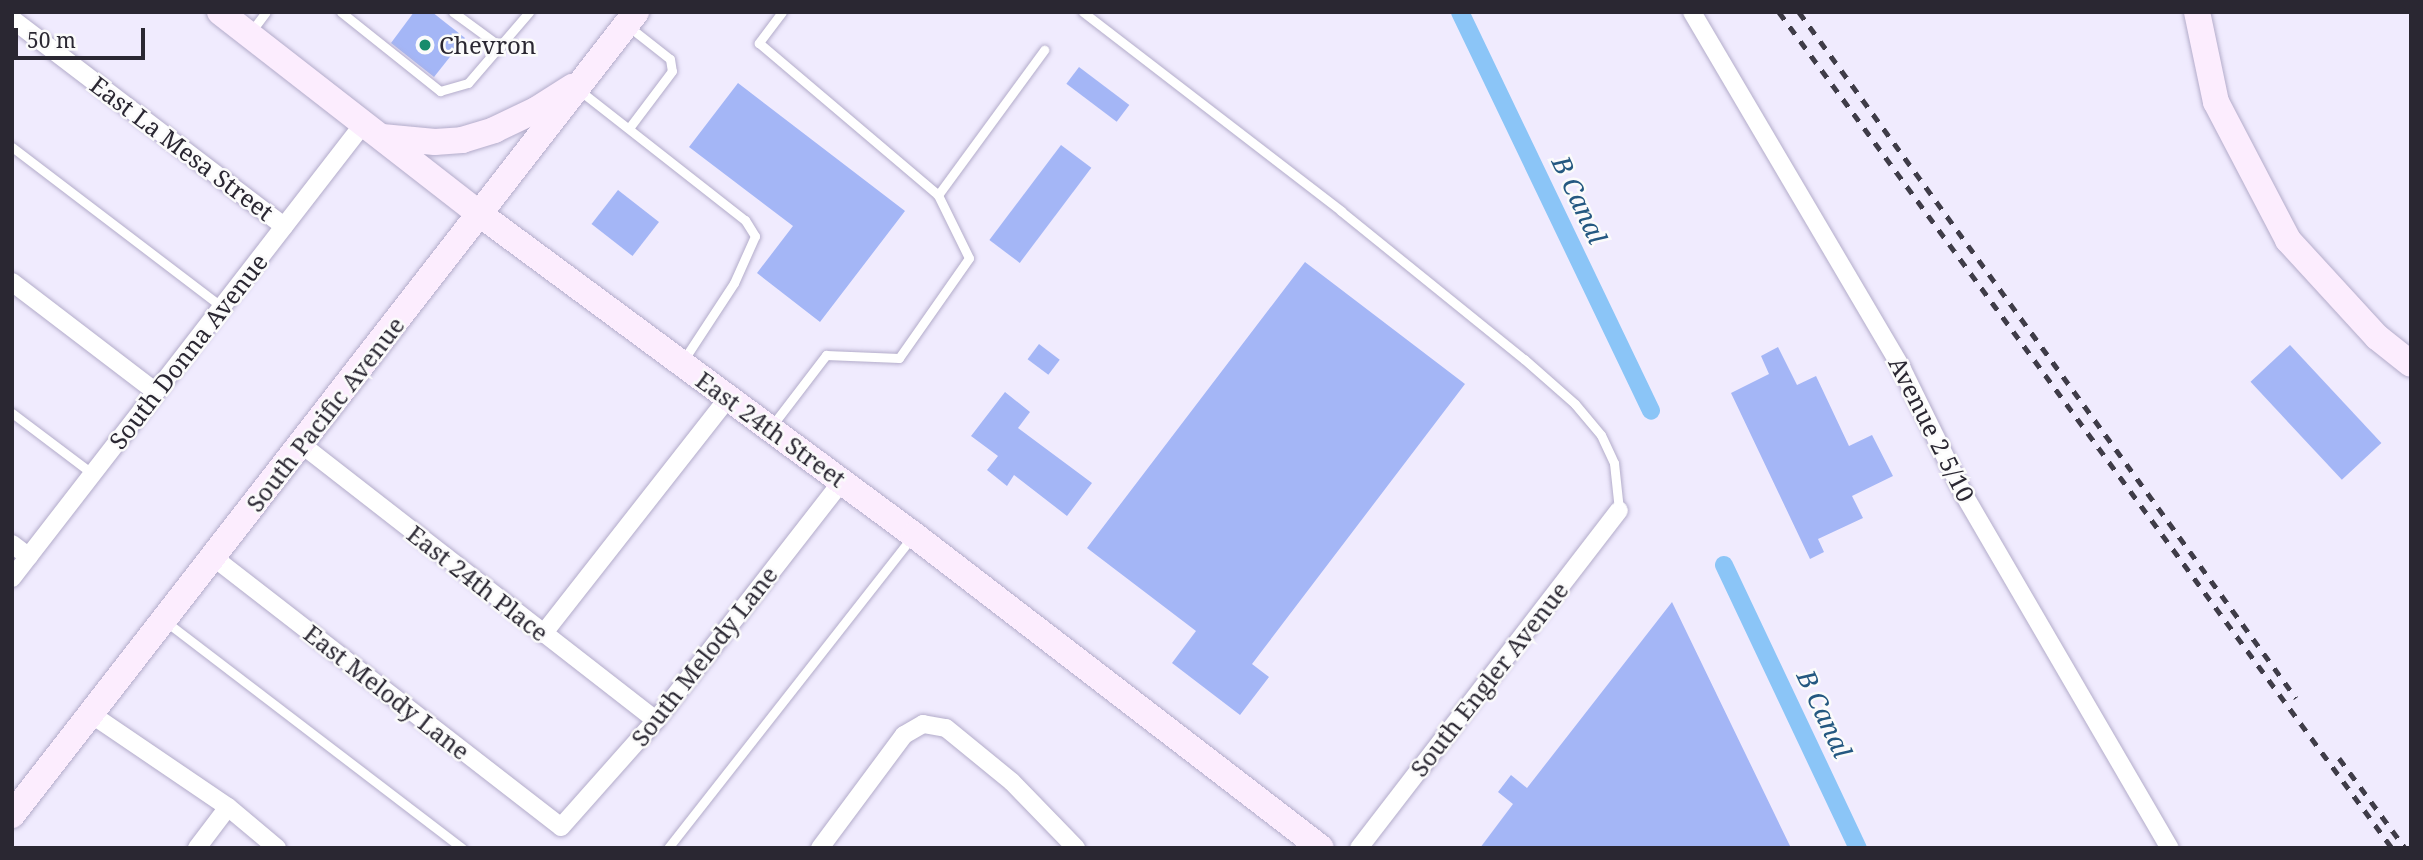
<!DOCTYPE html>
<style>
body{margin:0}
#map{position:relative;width:2423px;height:860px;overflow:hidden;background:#f0ebfe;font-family:"Noto Serif",serif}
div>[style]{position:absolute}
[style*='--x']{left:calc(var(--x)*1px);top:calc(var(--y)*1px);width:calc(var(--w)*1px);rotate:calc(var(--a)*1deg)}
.canal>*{height:18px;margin:-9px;padding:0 9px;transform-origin:9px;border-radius:9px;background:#8bc5f7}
.building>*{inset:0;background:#a4b6f6;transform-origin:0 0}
.roads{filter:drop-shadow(0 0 2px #b3acca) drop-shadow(0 0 2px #b3acca)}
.lane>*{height:9px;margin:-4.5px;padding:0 4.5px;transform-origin:4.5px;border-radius:4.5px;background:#fff}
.street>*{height:18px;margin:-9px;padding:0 9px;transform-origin:9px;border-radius:9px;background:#fff}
.secondary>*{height:26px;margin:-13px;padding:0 13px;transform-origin:13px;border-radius:13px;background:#fcedfe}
.rail>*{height:5px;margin-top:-2.5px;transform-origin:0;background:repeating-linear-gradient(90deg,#3f3c48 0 9px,transparent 0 18px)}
.dots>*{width:19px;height:19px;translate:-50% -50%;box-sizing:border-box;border:4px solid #fbfbfb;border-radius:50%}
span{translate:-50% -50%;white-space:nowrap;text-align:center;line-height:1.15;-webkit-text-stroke:5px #fbfbfb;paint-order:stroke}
.poi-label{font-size:24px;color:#2a2732}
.left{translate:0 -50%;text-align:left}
.street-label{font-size:24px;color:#2a2732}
.water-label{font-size:26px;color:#245881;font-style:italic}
.frame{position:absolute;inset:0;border:14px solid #2a2732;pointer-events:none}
.scale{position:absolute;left:14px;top:28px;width:131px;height:32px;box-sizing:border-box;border:4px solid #2a2732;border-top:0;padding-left:9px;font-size:21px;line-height:24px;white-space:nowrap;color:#2a2732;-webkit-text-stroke:5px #fbfbfb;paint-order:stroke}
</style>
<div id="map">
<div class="canal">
<div style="--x:1460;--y:12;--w:442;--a:64.4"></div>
<div style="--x:1724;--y:565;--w:313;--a:64.7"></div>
</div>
<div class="building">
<div style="clip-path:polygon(414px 12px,432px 12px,465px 38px,434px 77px,391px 43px)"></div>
<div style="left:1079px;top:67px;width:63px;height:21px;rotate:37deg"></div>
<div style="clip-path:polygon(738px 83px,905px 211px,820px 322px,757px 273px,793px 226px,689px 147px)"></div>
<div style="left:1061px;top:145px;width:38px;height:119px;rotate:37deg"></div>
<div style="left:618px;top:190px;width:52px;height:43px;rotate:38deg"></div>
<div style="clip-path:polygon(1305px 262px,1465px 384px,1252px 664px,1269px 677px,1240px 715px,1172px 663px,1196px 631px,1087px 548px)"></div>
<div style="left:1039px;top:344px;width:26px;height:19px;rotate:37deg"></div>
<div style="left:2290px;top:345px;width:134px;height:54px;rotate:47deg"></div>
<div style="clip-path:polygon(1778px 347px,1797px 385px,1816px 376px,1849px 446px,1872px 435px,1893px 476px,1852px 496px,1863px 518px,1818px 539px,1824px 552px,1810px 559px,1731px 393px,1769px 374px,1761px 356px)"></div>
<div style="clip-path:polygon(1005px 392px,1030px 412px,1018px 428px,1092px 483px,1067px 516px,1014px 475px,1007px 486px,987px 470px,998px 456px,971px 436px)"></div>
<div style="clip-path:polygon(1672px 602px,1791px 848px,1480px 848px,1513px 804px,1498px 792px,1511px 775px,1527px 788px)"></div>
</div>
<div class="roads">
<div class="lane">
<div style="--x:341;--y:12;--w:127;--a:38.6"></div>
<div style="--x:440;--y:91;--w:29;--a:-16"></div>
<div style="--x:468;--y:83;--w:94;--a:-49.3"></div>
<div style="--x:453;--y:12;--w:59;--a:36.1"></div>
<div style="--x:782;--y:12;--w:39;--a:127"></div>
<div style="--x:759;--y:43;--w:235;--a:40.3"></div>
<div style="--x:1083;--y:12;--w:326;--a:37.6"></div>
<div style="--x:1341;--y:211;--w:235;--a:39"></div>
<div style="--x:1524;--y:359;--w:68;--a:41.4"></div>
<div style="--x:1575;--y:404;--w:40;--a:50"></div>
<div style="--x:1601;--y:435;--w:31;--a:65"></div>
<div style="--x:1614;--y:463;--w:47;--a:83.9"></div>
<div style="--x:628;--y:26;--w:53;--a:38.2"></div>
<div style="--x:670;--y:59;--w:12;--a:81"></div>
<div style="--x:672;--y:71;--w:71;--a:127"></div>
<div style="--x:250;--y:33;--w:26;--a:-53"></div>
<div style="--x:579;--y:90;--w:211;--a:38.1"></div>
<div style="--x:745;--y:220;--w:19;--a:58"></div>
<div style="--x:755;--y:236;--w:51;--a:114.1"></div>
<div style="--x:734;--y:283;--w:93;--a:123.2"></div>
<div style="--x:12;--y:147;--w:264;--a:37.3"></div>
<div style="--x:12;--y:413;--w:101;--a:37"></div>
<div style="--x:771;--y:427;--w:91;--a:-52.6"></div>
<div style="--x:826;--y:355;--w:73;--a:2.4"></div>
<div style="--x:899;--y:358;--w:122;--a:-55"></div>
<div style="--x:969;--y:258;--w:70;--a:-116.2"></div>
<div style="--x:938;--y:195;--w:180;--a:-53.8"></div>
<div style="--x:165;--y:621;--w:374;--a:37.4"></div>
<div style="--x:668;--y:848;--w:394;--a:-51.9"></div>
</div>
<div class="street">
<div style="--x:1692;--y:12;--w:414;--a:59.5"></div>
<div style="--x:1902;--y:369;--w:138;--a:63.8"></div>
<div style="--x:1963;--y:493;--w:411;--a:59.8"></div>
<div style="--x:12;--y:19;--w:342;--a:37.3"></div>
<div style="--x:12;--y:282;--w:181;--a:37.4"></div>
<div style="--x:301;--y:444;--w:450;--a:37.9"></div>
<div style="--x:12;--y:544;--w:21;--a:37"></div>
<div style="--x:213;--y:557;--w:440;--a:37.8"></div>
<div style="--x:561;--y:827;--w:143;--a:-48.4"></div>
<div style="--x:656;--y:720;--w:303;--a:-52.1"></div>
<div style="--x:12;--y:578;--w:575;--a:-52.27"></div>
<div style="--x:543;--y:634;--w:300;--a:-51.9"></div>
<div style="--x:91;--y:714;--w:166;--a:34.2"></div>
<div style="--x:228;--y:807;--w:64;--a:39.9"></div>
<div style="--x:197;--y:848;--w:51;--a:-52.9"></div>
<div style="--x:820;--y:848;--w:141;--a:-53.4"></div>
<div style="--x:904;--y:735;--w:22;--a:-30"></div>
<div style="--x:923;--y:724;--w:23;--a:10"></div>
<div style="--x:946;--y:728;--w:85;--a:39.3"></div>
<div style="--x:1012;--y:782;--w:92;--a:45.9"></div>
<div style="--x:1359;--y:848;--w:426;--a:-52.4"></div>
</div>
<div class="secondary">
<div style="--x:220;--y:12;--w:331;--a:37.9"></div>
<div style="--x:481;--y:215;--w:538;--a:36.47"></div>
<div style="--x:914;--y:535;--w:513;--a:37.56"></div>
<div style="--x:2197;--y:12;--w:92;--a:78.1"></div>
<div style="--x:2216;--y:102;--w:156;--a:62.4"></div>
<div style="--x:2288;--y:240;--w:132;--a:47.5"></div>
<div style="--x:2377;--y:337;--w:43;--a:38.5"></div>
<div style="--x:382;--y:137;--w:53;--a:5.4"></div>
<div style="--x:435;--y:142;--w:27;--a:-4"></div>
<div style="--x:462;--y:140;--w:34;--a:-17"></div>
<div style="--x:494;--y:130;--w:47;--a:-25.5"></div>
<div style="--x:536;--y:110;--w:43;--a:-32.6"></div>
<div style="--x:12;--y:815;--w:1017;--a:-52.15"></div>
</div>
</div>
<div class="rail">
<div style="--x:1779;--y:12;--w:1037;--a:53.75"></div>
<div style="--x:1799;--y:12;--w:847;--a:54.08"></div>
<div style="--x:2339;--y:758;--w:112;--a:53.7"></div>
</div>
<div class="dots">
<div style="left:425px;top:45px;background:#178b6c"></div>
</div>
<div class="poi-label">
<span class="left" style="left:439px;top:45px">Chevron</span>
</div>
<div class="street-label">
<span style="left:182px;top:148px;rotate:37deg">East La Mesa Street</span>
<span style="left:188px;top:351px;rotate:-52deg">South Donna Avenue</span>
<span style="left:325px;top:414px;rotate:-52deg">South Pacific Avenue</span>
<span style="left:771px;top:429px;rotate:36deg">East 24th Street</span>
<span style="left:1932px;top:429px;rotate:63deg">Avenue 2 5/10</span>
<span style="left:478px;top:583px;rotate:38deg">East 24th Place</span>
<span style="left:704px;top:656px;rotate:-52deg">South Melody Lane</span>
<span style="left:1489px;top:679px;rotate:-52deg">South Engler Avenue</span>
<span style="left:387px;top:692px;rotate:38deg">East Melody Lane</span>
</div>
<div class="water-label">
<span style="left:1579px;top:200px;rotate:65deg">B Canal</span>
<span style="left:1824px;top:714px;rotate:65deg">B Canal</span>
</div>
<div class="frame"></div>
<div class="scale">50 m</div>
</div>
